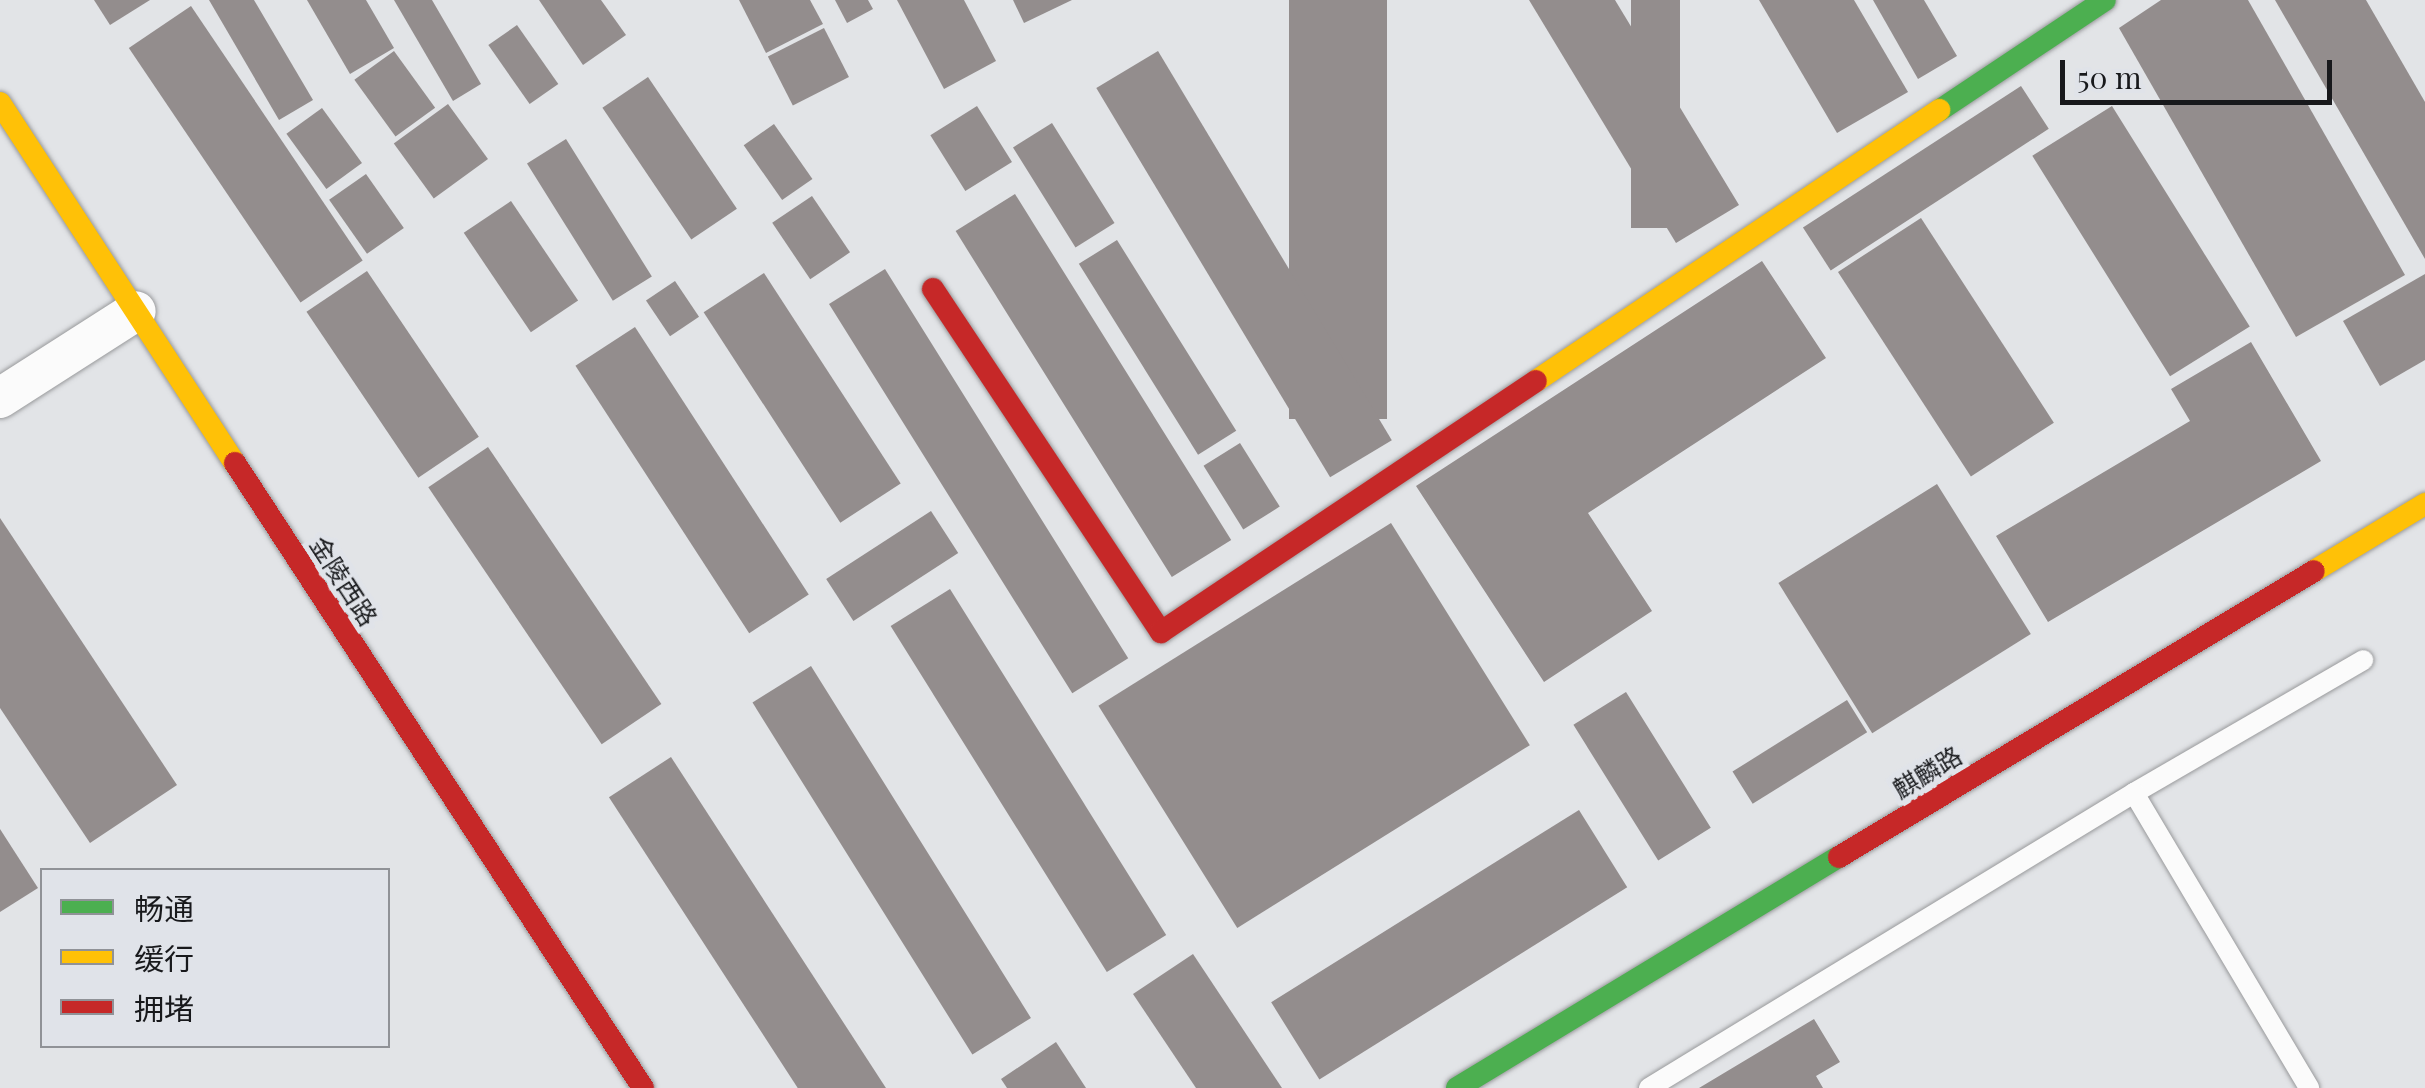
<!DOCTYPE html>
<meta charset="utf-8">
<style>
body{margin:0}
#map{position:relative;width:2425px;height:1088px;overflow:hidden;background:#e2e4e7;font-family:"Playfair Display","Noto Sans SC",serif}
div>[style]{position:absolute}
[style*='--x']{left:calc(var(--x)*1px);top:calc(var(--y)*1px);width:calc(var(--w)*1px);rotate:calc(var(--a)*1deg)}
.building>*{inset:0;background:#938d8d;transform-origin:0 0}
.roads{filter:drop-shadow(0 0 2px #999a9c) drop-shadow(0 0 2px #999a9c)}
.lane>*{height:20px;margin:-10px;padding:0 10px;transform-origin:10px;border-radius:10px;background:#fbfbfb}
.street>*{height:40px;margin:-20px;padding:0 20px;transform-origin:20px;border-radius:20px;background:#fbfbfb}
.fast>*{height:22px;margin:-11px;padding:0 11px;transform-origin:11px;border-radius:11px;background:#4caf50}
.slow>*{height:22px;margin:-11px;padding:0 11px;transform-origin:11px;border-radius:11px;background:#ffc107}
.jam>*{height:22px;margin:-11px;padding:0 11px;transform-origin:11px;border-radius:11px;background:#c62828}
span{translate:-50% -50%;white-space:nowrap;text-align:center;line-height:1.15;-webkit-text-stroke:10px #e0e3e9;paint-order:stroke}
.street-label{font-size:25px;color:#18191c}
.legend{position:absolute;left:40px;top:868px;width:350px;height:180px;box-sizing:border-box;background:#e0e3e9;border:2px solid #909297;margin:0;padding:12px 18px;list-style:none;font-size:30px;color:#18191c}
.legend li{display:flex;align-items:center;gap:20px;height:50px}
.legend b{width:50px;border:2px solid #909297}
.scale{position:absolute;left:2060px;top:60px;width:272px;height:45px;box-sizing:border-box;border:5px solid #18191c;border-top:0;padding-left:12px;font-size:30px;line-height:35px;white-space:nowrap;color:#18191c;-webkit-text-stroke:8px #e0e3e9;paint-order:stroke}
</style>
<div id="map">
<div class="building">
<div style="clip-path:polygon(94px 0,150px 0,110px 25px)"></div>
<div style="clip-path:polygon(209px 0,254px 0,313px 100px,279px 120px)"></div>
<div style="clip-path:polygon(307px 0,366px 0,394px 48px,350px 74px)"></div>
<div style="clip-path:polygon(394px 0,432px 0,481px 84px,453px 101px)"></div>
<div style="clip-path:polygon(539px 0,601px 0,626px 35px,583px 65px)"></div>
<div style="clip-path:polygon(739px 0,810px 0,823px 24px,766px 53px)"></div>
<div style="clip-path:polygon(835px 0,868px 0,873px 9px,847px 23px)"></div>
<div style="clip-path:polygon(897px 0,964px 0,996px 61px,944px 89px)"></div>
<div style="clip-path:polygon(1013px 0,1072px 0,1024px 23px)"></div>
<div style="left:1289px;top:0;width:98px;height:419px"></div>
<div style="clip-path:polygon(1529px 0,1615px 0,1739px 205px,1676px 243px)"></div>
<div style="left:1631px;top:0;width:49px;height:228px"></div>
<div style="clip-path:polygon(1759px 0,1854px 0,1908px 92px,1837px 133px)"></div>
<div style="clip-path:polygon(1873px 0,1924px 0,1957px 56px,1918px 79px)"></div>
<div style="clip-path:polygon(2161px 0,2248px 0,2405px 275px,2296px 337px,2119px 28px)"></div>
<div style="clip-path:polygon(2275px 0,2366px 0,2425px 102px,2425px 259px)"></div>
<div style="left:191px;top:6px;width:307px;height:75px;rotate:56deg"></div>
<div style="left:517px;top:25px;width:72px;height:35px;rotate:55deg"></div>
<div style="left:824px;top:28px;width:55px;height:63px;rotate:63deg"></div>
<div style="left:394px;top:51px;width:70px;height:49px;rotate:54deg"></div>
<div style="left:1158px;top:51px;width:454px;height:72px;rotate:59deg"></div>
<div style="left:648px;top:77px;width:159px;height:55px;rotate:56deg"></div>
<div style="left:2021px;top:86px;width:51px;height:260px;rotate:57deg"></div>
<div style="left:448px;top:104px;width:68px;height:67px;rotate:54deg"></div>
<div style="left:977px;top:106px;width:66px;height:55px;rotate:58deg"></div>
<div style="left:2112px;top:106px;width:260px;height:94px;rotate:58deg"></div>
<div style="left:322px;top:108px;width:68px;height:44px;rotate:54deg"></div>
<div style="left:1052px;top:123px;width:118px;height:46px;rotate:58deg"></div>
<div style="left:774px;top:124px;width:67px;height:37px;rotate:55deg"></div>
<div style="left:566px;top:139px;width:162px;height:46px;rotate:58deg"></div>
<div style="left:366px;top:174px;width:66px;height:45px;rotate:55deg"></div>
<div style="left:1015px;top:194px;width:408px;height:70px;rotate:58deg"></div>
<div style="left:812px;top:196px;width:68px;height:48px;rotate:56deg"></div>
<div style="left:511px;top:201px;width:120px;height:57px;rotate:56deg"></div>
<div style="left:1921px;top:218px;width:244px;height:99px;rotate:57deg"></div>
<div style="left:1117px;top:240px;width:225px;height:45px;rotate:58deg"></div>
<div style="clip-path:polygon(1762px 261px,1826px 358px,1588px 513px,1652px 611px,1544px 682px,1416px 486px)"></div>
<div style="left:885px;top:269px;width:459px;height:66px;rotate:58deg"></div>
<div style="left:367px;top:271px;width:200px;height:73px;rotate:56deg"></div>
<div style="left:764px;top:273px;width:251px;height:72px;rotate:57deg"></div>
<div style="clip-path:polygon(2425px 274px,2425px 360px,2380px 386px,2343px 321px)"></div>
<div style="left:675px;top:281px;width:43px;height:35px;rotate:56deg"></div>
<div style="left:635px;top:327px;width:319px;height:71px;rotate:57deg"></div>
<div style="clip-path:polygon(2251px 342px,2321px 461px,2048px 622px,1996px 536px,2190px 421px,2171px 389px)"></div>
<div style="left:1240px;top:443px;width:75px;height:43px;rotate:58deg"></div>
<div style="left:488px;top:447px;width:310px;height:72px;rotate:56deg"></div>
<div style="left:1937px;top:484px;width:177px;height:187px;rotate:58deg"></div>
<div style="left:931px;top:511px;width:50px;height:125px;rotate:57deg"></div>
<div style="clip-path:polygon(0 518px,177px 785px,90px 843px,0 708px)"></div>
<div style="left:1391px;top:523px;width:262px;height:345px;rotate:58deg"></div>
<div style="left:950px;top:589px;width:408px;height:70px;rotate:58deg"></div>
<div style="left:811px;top:666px;width:415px;height:69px;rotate:58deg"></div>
<div style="left:1626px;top:692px;width:160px;height:62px;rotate:58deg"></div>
<div style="left:1847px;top:700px;width:38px;height:135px;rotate:58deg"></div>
<div style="left:671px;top:757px;width:395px;height:74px;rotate:57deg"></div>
<div style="left:1579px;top:810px;width:91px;height:363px;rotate:58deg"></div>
<div style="clip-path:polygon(0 829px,38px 888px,0 912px)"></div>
<div style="clip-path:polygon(1193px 954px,1282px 1088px,1196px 1088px,1133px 994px)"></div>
<div style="clip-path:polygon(1814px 1019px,1840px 1062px,1816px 1076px,1823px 1088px,1699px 1088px)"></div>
<div style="clip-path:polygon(1056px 1042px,1086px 1088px,1007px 1088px,1001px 1079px)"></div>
</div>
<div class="roads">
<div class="lane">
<div style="--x:2134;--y:793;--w:265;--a:-30.1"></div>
<div style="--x:1649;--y:1088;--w:568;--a:-31.31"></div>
<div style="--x:2134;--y:793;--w:343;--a:59.3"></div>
</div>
<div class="street">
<div style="--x:0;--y:398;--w:161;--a:-32.6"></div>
</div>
<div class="fast">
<div style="--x:1940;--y:110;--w:198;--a:-33.7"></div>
<div style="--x:1457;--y:1088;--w:446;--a:-31.2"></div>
</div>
<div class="slow">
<div style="--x:0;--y:103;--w:430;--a:56.9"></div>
<div style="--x:1536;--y:381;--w:486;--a:-33.9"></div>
<div style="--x:2314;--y:571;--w:130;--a:-31.1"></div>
</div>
<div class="jam">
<div style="--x:933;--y:289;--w:412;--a:56.4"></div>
<div style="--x:1161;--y:632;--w:451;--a:-33.8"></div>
<div style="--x:235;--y:463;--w:746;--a:56.86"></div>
<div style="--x:1839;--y:857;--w:554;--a:-31.05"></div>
</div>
</div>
<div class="street-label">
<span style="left:344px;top:581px;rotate:57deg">金陵西路</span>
<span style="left:1927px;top:772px;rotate:-31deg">麒麟路</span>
</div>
<ul class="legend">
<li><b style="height:12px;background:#4caf50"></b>畅通</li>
<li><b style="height:12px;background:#ffc107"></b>缓行</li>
<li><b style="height:12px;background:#c62828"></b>拥堵</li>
</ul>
<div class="scale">50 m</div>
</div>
